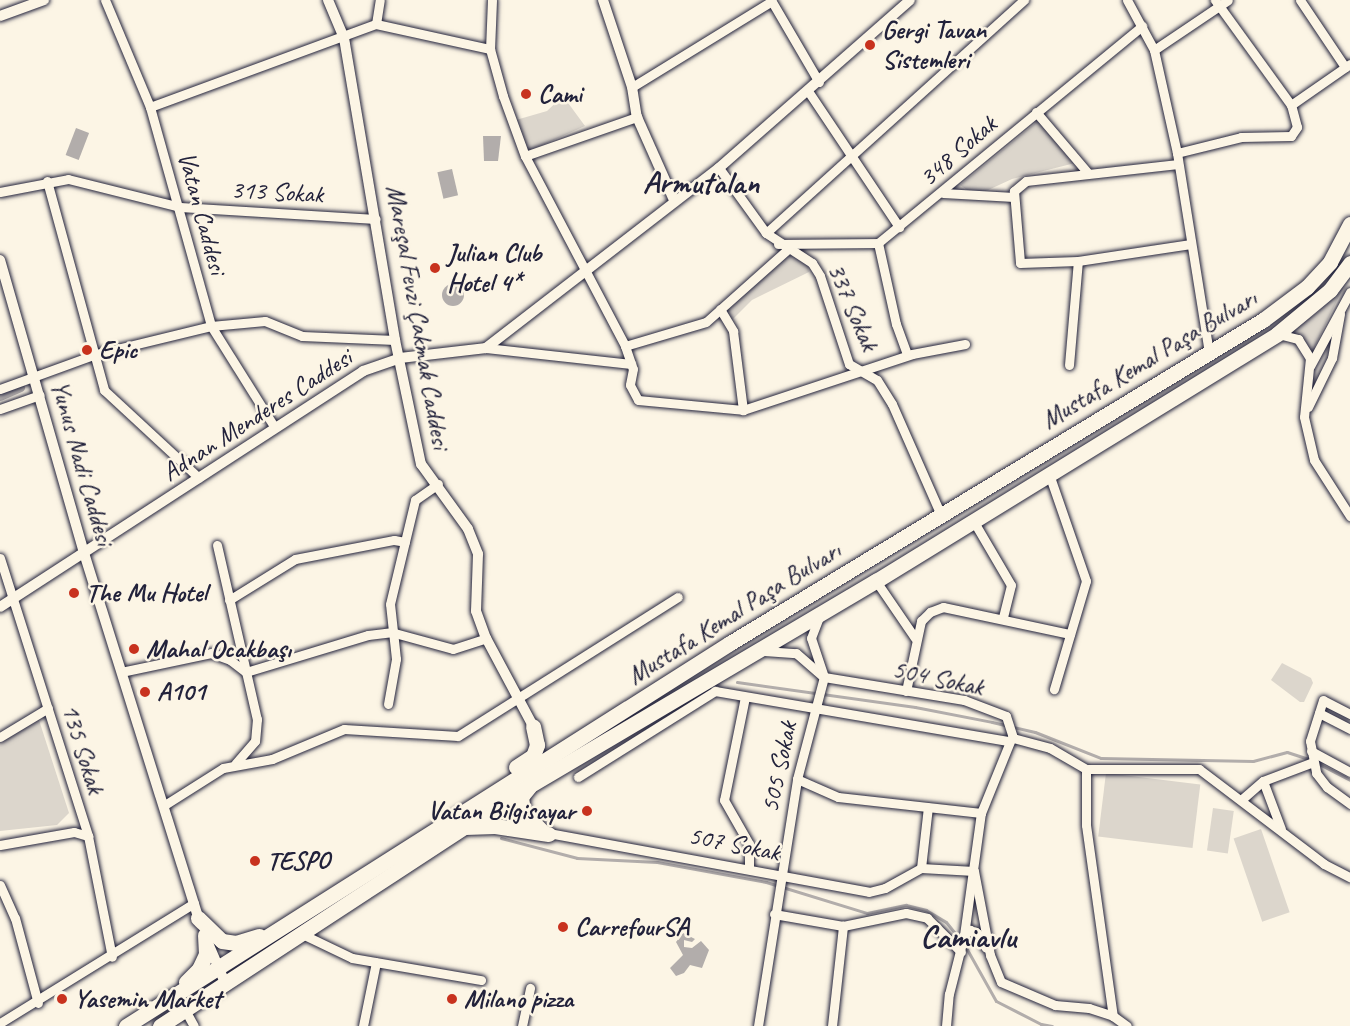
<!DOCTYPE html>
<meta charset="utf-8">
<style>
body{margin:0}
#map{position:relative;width:1350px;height:1026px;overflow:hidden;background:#fcf5e5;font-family:Caveat,sans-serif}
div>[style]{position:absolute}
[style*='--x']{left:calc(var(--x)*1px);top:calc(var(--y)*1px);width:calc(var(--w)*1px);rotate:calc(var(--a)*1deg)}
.green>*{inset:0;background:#dcd6cc;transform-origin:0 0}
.water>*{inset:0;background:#b2adab;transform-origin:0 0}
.round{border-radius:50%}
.stream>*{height:3px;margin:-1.5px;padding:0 1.5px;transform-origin:1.5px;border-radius:1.5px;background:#b2adab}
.canal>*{height:9px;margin:-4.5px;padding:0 4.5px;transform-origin:4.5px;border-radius:4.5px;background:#b2adab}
.roads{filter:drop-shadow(0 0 2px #22223b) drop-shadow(0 0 2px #22223b)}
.minor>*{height:9px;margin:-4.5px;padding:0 4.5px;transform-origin:4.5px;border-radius:4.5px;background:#fcf5e5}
.tertiary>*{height:10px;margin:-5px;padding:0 5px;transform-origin:5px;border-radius:5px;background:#fcf5e5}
.trunk>*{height:15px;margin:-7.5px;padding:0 7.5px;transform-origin:7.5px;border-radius:7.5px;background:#fcf5e5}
.dots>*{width:16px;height:16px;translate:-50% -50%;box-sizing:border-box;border:3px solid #fcf5e5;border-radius:50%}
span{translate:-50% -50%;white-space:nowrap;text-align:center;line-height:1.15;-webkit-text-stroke:5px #fcf5e5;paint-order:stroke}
.poi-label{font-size:26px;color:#22223b;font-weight:700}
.left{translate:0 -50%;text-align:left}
.right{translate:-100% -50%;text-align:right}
.street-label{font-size:26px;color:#22223b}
.district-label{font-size:32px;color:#22223b;font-weight:700}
</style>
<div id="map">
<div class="green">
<div style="clip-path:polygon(563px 96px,585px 126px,527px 152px,516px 120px,547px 111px)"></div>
<div style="clip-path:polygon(1038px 121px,1075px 163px,1012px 179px,986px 191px,970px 192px,960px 185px)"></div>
<div style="clip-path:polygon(796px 255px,807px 264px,809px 272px,752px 300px,730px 322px,722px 309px,784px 257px)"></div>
<div style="clip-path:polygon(1346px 282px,1315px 346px,1313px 356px,1302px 337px,1290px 332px,1318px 312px)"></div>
<div style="clip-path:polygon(1282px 663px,1311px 678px,1313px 683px,1304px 702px,1300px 702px,1271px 680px)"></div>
<div style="clip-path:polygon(38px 717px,69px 813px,57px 825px,0 831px,0 737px)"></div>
<div style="left:1106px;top:773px;width:95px;height:64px;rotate:7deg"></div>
<div style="left:1213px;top:808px;width:21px;height:43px;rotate:8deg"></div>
<div style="left:1261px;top:829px;width:88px;height:29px;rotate:71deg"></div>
</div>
<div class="water">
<div style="left:76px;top:128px;width:14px;height:29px;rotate:21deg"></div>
<div style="clip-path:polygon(483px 136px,501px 136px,498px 161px,484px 161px)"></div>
<div style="left:452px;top:169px;width:27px;height:15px;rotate:77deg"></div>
<div class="round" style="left:442px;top:284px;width:22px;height:22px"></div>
<div style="clip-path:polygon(683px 933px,695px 939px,692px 942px,684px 940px,684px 947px,692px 948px,701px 941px,709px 950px,702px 968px,690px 965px,684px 973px,676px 976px,670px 968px,683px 955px,676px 942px)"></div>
</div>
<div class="stream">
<div style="--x:737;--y:682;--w:180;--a:8"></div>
<div style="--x:915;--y:707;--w:78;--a:11"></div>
<div style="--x:992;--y:722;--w:44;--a:13.1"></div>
<div style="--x:1035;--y:732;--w:71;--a:21.5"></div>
<div style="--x:1101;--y:758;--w:152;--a:1.1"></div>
<div style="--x:1253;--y:761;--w:35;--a:-15"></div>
<div style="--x:1287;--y:752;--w:25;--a:18"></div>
<div style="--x:1317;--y:763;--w:37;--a:27"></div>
<div style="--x:501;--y:838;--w:79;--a:14.7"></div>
<div style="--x:577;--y:858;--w:80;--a:2.9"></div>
<div style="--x:657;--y:862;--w:111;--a:10.4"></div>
<div style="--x:766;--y:882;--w:106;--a:17.1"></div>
<div style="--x:867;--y:913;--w:40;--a:-12"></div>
<div style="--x:906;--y:905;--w:21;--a:14"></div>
<div style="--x:926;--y:910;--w:23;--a:31"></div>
<div style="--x:946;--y:922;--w:22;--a:51"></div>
<div style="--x:964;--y:944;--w:65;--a:60.7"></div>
<div style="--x:996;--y:1001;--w:51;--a:27.1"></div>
<div style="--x:1041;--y:1024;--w:11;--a:10"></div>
</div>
<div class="canal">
<div style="--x:0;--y:396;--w:22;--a:-24"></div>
</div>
<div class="roads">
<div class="minor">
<div style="--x:105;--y:0;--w:116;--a:67.2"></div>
<div style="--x:150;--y:107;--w:227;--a:74.4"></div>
<div style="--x:211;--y:326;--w:120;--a:57.9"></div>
<div style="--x:492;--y:0;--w:49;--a:92.3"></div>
<div style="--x:490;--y:49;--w:49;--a:74.5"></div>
<div style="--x:503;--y:96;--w:64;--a:69.9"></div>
<div style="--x:525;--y:156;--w:215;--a:62.2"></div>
<div style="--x:625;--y:346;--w:24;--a:71"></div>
<div style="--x:633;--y:369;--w:16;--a:101"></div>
<div style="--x:630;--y:385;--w:17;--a:62"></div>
<div style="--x:638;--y:400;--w:105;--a:5.4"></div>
<div style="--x:743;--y:410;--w:178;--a:-18.3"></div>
<div style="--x:912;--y:354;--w:54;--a:-10.7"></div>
<div style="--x:771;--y:0;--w:95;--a:59.7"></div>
<div style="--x:1127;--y:0;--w:57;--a:61.6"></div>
<div style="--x:1154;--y:50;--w:106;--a:77.4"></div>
<div style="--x:1177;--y:153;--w:202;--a:80.9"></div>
<div style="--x:1300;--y:0;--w:81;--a:56.1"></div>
<div style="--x:376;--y:24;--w:117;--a:12.4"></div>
<div style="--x:1154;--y:50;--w:89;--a:-34"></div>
<div style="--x:632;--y:87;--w:164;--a:-31.6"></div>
<div style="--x:808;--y:91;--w:164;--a:56.2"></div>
<div style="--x:1291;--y:105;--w:72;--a:-34.8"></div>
<div style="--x:150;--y:107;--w:241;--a:-20.2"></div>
<div style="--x:376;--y:24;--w:24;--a:-81"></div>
<div style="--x:1036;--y:112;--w:80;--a:49.6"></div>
<div style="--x:1177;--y:153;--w:66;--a:-14"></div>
<div style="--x:1241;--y:137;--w:50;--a:-1.1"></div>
<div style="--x:1291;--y:136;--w:11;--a:-56"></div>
<div style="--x:1297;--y:127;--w:23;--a:-105"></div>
<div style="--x:1291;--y:105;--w:130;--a:-125.9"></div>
<div style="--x:525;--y:156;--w:119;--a:-19.2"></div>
<div style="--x:1178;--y:164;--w:153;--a:173.6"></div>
<div style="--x:1026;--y:181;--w:16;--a:140"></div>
<div style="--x:1014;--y:191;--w:72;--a:85.2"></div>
<div style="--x:1020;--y:263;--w:58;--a:-2"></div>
<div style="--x:1078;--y:261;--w:114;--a:-8.6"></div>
<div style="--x:719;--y:168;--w:80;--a:54.1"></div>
<div style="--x:766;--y:233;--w:55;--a:33.1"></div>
<div style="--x:812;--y:263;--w:15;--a:58"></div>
<div style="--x:820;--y:276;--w:93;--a:71.8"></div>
<div style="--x:849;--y:364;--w:32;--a:30"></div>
<div style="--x:877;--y:380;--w:28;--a:58"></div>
<div style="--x:892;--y:404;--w:119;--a:66.2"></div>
<div style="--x:47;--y:181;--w:217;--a:74.7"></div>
<div style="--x:104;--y:390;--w:129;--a:42.8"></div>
<div style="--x:0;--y:192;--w:69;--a:-10.8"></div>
<div style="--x:68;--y:179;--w:115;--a:14"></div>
<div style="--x:180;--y:207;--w:196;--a:3.5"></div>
<div style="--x:943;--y:193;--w:71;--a:3.2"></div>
<div style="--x:766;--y:233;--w:348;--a:-42.1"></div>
<div style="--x:878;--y:243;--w:83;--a:77.5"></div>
<div style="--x:896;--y:324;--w:33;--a:70"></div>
<div style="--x:778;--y:244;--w:100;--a:-0.6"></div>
<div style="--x:878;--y:243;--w:342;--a:-39.4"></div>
<div style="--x:720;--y:309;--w:26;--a:59"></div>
<div style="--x:733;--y:331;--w:80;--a:82.8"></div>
<div style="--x:1278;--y:334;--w:21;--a:14"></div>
<div style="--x:1298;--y:339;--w:22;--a:58"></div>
<div style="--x:1310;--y:358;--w:59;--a:95.8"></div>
<div style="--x:1304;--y:417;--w:44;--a:76.9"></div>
<div style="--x:1314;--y:460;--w:67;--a:57.3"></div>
<div style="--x:625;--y:346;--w:84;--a:-16.5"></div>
<div style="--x:706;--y:322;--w:110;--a:-41.7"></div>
<div style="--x:486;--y:348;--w:146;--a:6.3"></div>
<div style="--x:1069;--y:365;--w:104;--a:-85.1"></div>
<div style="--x:1310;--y:366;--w:84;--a:-61.6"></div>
<div style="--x:0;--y:389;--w:102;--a:-20"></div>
<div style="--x:96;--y:354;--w:118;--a:-13.7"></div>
<div style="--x:211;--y:326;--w:54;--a:-5.3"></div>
<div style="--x:265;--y:321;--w:40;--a:22"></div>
<div style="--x:302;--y:336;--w:93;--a:2.5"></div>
<div style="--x:1308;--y:407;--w:55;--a:-63.9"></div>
<div style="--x:1332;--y:358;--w:45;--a:-79.7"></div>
<div style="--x:0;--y:409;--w:42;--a:-19.3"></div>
<div style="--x:1049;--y:474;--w:113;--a:70.9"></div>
<div style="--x:1086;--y:581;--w:113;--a:106.5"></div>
<div style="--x:974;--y:522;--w:73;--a:59.6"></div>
<div style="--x:1011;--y:585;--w:33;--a:104"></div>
<div style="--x:217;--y:545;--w:179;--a:77.1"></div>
<div style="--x:257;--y:719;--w:22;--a:95"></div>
<div style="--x:255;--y:741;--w:30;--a:131"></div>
<div style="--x:0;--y:558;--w:292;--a:72.4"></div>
<div style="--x:88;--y:836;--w:123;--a:78.8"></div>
<div style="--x:876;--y:581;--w:69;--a:55.6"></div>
<div style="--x:229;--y:600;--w:78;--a:-31.8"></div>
<div style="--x:295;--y:559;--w:101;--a:-10.9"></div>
<div style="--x:394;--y:540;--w:11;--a:10"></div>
<div style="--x:764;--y:651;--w:32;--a:4"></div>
<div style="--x:796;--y:653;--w:37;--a:41"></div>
<div style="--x:121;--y:672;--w:92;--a:-11.9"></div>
<div style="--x:211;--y:653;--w:20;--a:20"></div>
<div style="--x:230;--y:660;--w:20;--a:37"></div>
<div style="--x:246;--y:672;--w:127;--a:-16.9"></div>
<div style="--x:368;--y:635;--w:23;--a:-7"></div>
<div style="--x:391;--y:632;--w:64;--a:15.3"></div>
<div style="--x:453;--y:649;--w:35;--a:-18"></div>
<div style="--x:824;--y:677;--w:142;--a:9.3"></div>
<div style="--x:964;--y:700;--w:45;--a:20.9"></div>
<div style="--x:1006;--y:716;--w:23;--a:72"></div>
<div style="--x:906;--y:691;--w:72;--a:-77.9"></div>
<div style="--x:921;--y:621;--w:13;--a:-45"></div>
<div style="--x:930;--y:612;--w:14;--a:-21"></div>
<div style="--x:943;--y:607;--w:130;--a:12"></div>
<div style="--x:745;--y:697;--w:105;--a:101.5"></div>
<div style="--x:724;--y:800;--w:51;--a:60.4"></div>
<div style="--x:749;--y:844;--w:23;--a:90"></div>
<div style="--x:388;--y:704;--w:46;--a:-79.9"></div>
<div style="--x:396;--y:659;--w:55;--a:-96.2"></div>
<div style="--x:390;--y:604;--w:107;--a:-76.5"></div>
<div style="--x:415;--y:500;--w:28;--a:-35"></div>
<div style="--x:1319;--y:713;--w:35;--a:27"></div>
<div style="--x:1350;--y:714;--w:30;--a:-153"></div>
<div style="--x:1323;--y:700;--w:43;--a:107.6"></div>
<div style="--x:1310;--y:741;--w:33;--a:79"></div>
<div style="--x:1316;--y:773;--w:18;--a:52"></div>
<div style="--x:1327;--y:787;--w:29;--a:36"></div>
<div style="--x:0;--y:737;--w:56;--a:-31.1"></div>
<div style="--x:1013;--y:738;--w:38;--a:15"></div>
<div style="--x:1050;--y:748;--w:42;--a:30.3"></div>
<div style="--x:1086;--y:769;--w:113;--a:0"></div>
<div style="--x:1199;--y:769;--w:157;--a:37.2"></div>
<div style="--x:1324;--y:864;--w:29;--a:27"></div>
<div style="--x:1311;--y:751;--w:44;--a:28.3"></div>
<div style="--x:1086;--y:769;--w:56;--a:90"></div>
<div style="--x:1086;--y:825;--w:193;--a:82"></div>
<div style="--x:1113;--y:1016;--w:17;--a:36"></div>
<div style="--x:578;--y:777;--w:162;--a:-32.1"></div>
<div style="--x:715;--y:691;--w:297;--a:9.7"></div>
<div style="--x:797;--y:779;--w:45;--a:23.7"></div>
<div style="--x:838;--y:797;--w:144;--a:6.4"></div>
<div style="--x:1263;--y:781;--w:51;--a:69.4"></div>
<div style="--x:506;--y:796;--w:31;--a:57"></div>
<div style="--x:1241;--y:800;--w:29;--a:-41"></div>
<div style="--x:1263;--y:781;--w:53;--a:-20.8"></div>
<div style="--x:163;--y:806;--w:71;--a:-32.3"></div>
<div style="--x:223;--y:768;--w:50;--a:-10.4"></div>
<div style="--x:272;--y:759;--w:78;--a:-22.6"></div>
<div style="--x:344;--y:729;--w:114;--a:3.5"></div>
<div style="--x:458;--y:736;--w:260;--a:-32.3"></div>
<div style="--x:543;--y:832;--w:331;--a:10.4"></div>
<div style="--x:869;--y:892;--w:16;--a:-14"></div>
<div style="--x:885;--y:888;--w:41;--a:-29.1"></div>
<div style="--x:921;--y:868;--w:53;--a:3.2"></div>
<div style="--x:974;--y:871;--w:86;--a:79.2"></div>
<div style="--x:990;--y:955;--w:29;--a:68"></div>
<div style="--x:1001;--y:982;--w:59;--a:23.1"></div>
<div style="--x:1055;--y:1005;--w:34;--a:5"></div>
<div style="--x:1089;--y:1008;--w:25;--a:18"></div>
<div style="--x:0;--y:845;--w:75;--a:-10"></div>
<div style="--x:74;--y:832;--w:15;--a:16"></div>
<div style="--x:921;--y:868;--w:61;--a:-83.5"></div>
<div style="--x:0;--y:885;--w:36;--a:66"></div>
<div style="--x:15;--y:918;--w:88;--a:74.9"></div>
<div style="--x:774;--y:914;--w:70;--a:9.9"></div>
<div style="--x:843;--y:926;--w:64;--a:-11.7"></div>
<div style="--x:906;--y:913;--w:22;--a:13"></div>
<div style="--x:927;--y:918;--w:48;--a:45"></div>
<div style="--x:302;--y:934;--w:55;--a:25.6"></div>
<div style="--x:352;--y:958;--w:131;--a:9.7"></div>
<div style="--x:964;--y:935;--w:8;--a:-40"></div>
<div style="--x:970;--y:930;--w:8;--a:23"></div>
<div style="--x:977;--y:933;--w:17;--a:59"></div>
<div style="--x:185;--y:1010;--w:18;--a:61"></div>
<div style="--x:0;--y:1023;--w:228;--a:-31.7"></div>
<div style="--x:363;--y:1026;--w:65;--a:-78.5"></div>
<div style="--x:522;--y:1026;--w:39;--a:-78"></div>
<div style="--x:758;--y:1026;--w:250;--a:-81"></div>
<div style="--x:797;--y:779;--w:106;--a:-75.2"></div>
<div style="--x:824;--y:677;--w:41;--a:-108.4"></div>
<div style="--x:811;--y:638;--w:22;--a:-69"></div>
<div style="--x:832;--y:1026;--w:101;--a:-83.7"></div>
<div style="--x:946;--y:1026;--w:32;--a:-85"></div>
<div style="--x:949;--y:994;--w:61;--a:-75.7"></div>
<div style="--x:964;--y:935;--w:123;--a:-82.1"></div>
<div style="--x:981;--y:813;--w:80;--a:-67.9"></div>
</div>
<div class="tertiary">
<div style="--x:328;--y:0;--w:41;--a:67.2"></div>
<div style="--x:344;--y:38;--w:306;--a:80.4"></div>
<div style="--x:395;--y:340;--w:127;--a:78.2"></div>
<div style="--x:421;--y:464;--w:80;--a:54.1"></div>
<div style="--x:468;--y:529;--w:27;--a:68"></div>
<div style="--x:478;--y:554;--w:57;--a:92"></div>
<div style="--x:476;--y:611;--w:29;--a:70"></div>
<div style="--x:486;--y:638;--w:100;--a:61.9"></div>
<div style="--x:603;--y:0;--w:92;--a:71.6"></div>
<div style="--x:632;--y:87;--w:30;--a:81"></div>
<div style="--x:637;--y:117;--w:91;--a:66"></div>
<div style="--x:0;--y:16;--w:47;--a:-20"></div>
<div style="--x:0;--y:260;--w:305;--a:74"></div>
<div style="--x:84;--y:553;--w:388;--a:72.6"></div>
<div style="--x:0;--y:607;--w:433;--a:-33"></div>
<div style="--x:363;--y:371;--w:39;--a:-19"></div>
<div style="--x:400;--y:358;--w:87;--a:-6.6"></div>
<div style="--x:486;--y:348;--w:294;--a:-37.7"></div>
<div style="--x:719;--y:168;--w:254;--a:-41.3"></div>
<div style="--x:208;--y:943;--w:46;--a:66.8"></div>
</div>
<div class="trunk">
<div style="--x:516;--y:767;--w:20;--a:-33"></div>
<div style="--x:533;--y:756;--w:12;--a:-70"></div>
<div style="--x:537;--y:745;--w:19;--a:-102"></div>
<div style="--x:529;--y:787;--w:13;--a:129"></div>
<div style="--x:521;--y:797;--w:15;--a:82"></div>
<div style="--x:523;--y:812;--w:28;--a:45"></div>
<div style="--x:465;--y:827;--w:30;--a:-2"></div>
<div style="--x:495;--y:826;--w:54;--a:8.6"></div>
<div style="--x:198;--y:918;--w:33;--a:44"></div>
<div style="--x:222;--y:941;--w:14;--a:8"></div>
<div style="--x:236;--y:943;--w:24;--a:-17"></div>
<div style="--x:186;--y:982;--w:18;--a:-45"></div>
<div style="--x:199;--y:969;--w:17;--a:-65"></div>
<div style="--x:206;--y:954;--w:19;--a:-93"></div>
<div style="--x:126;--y:1026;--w:715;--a:-32.38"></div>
<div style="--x:730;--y:643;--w:623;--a:-31.22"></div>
<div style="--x:1263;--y:320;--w:55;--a:-36.9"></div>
<div style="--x:1307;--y:287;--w:34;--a:-47"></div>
<div style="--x:1330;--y:262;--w:43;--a:-62.2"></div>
<div style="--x:160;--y:1026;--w:415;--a:-33.2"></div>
<div style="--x:507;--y:799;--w:429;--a:-30.6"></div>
<div style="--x:876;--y:581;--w:471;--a:-31.6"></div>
<div style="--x:1277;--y:334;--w:69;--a:-39.7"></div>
<div style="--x:1330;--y:290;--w:34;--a:-53"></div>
</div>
</div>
<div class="dots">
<div style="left:870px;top:45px;background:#c8321e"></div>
<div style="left:526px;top:94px;background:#c8321e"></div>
<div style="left:435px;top:268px;background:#c8321e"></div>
<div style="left:87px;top:350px;background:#c8321e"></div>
<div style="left:74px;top:593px;background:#c8321e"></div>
<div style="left:134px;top:649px;background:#c8321e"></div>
<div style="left:145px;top:692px;background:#c8321e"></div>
<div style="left:587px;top:811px;background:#c8321e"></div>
<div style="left:255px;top:861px;background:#c8321e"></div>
<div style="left:563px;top:927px;background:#c8321e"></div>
<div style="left:62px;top:999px;background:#c8321e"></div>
<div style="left:452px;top:999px;background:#c8321e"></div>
</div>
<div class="poi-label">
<span class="left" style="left:882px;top:45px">Gergi Tavan<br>Sistemleri</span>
<span class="left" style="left:538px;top:94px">Cami</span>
<span class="left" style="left:447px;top:268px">Julian Club<br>Hotel 4*</span>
<span class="left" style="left:99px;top:350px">Epic</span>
<span class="left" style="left:86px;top:593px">The Mu Hotel</span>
<span class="left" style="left:146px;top:649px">Mahal Ocakbaşı</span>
<span class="left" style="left:157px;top:692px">A101</span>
<span class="right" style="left:575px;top:811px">Vatan Bilgisayar</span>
<span class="left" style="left:267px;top:861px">TESPO</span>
<span class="left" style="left:575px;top:927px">CarrefourSA</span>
<span class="left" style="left:74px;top:999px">Yasemin Market</span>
<span class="left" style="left:464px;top:999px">Milano pizza</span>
</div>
<div class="street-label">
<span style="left:958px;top:151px;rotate:-41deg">348 Sokak</span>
<span style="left:277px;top:192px;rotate:3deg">313 Sokak</span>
<span style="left:202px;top:213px;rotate:75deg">Vatan Caddesi</span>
<span style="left:853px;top:307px;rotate:67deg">337 Sokak</span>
<span style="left:418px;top:317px;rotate:80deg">Mareşal Fevzi Çakmak Caddesi</span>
<span style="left:1149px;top:359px;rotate:-31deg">Mustafa Kemal Paşa Bulvarı</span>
<span style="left:257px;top:415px;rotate:-33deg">Adnan Menderes Caddesi</span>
<span style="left:82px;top:463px;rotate:74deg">Yunus Nadi Caddesi</span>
<span style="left:734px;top:613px;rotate:-32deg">Mustafa Kemal Paşa Bulvarı</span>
<span style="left:938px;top:678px;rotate:12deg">504 Sokak</span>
<span style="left:83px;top:749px;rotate:73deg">135 Sokak</span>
<span style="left:779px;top:767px;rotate:-78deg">505 Sokak</span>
<span style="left:734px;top:844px;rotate:11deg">507 Sokak</span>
</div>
<div class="district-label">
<span style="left:701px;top:183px">Armutalan</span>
<span style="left:968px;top:937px">Camiavlu</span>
</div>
</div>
